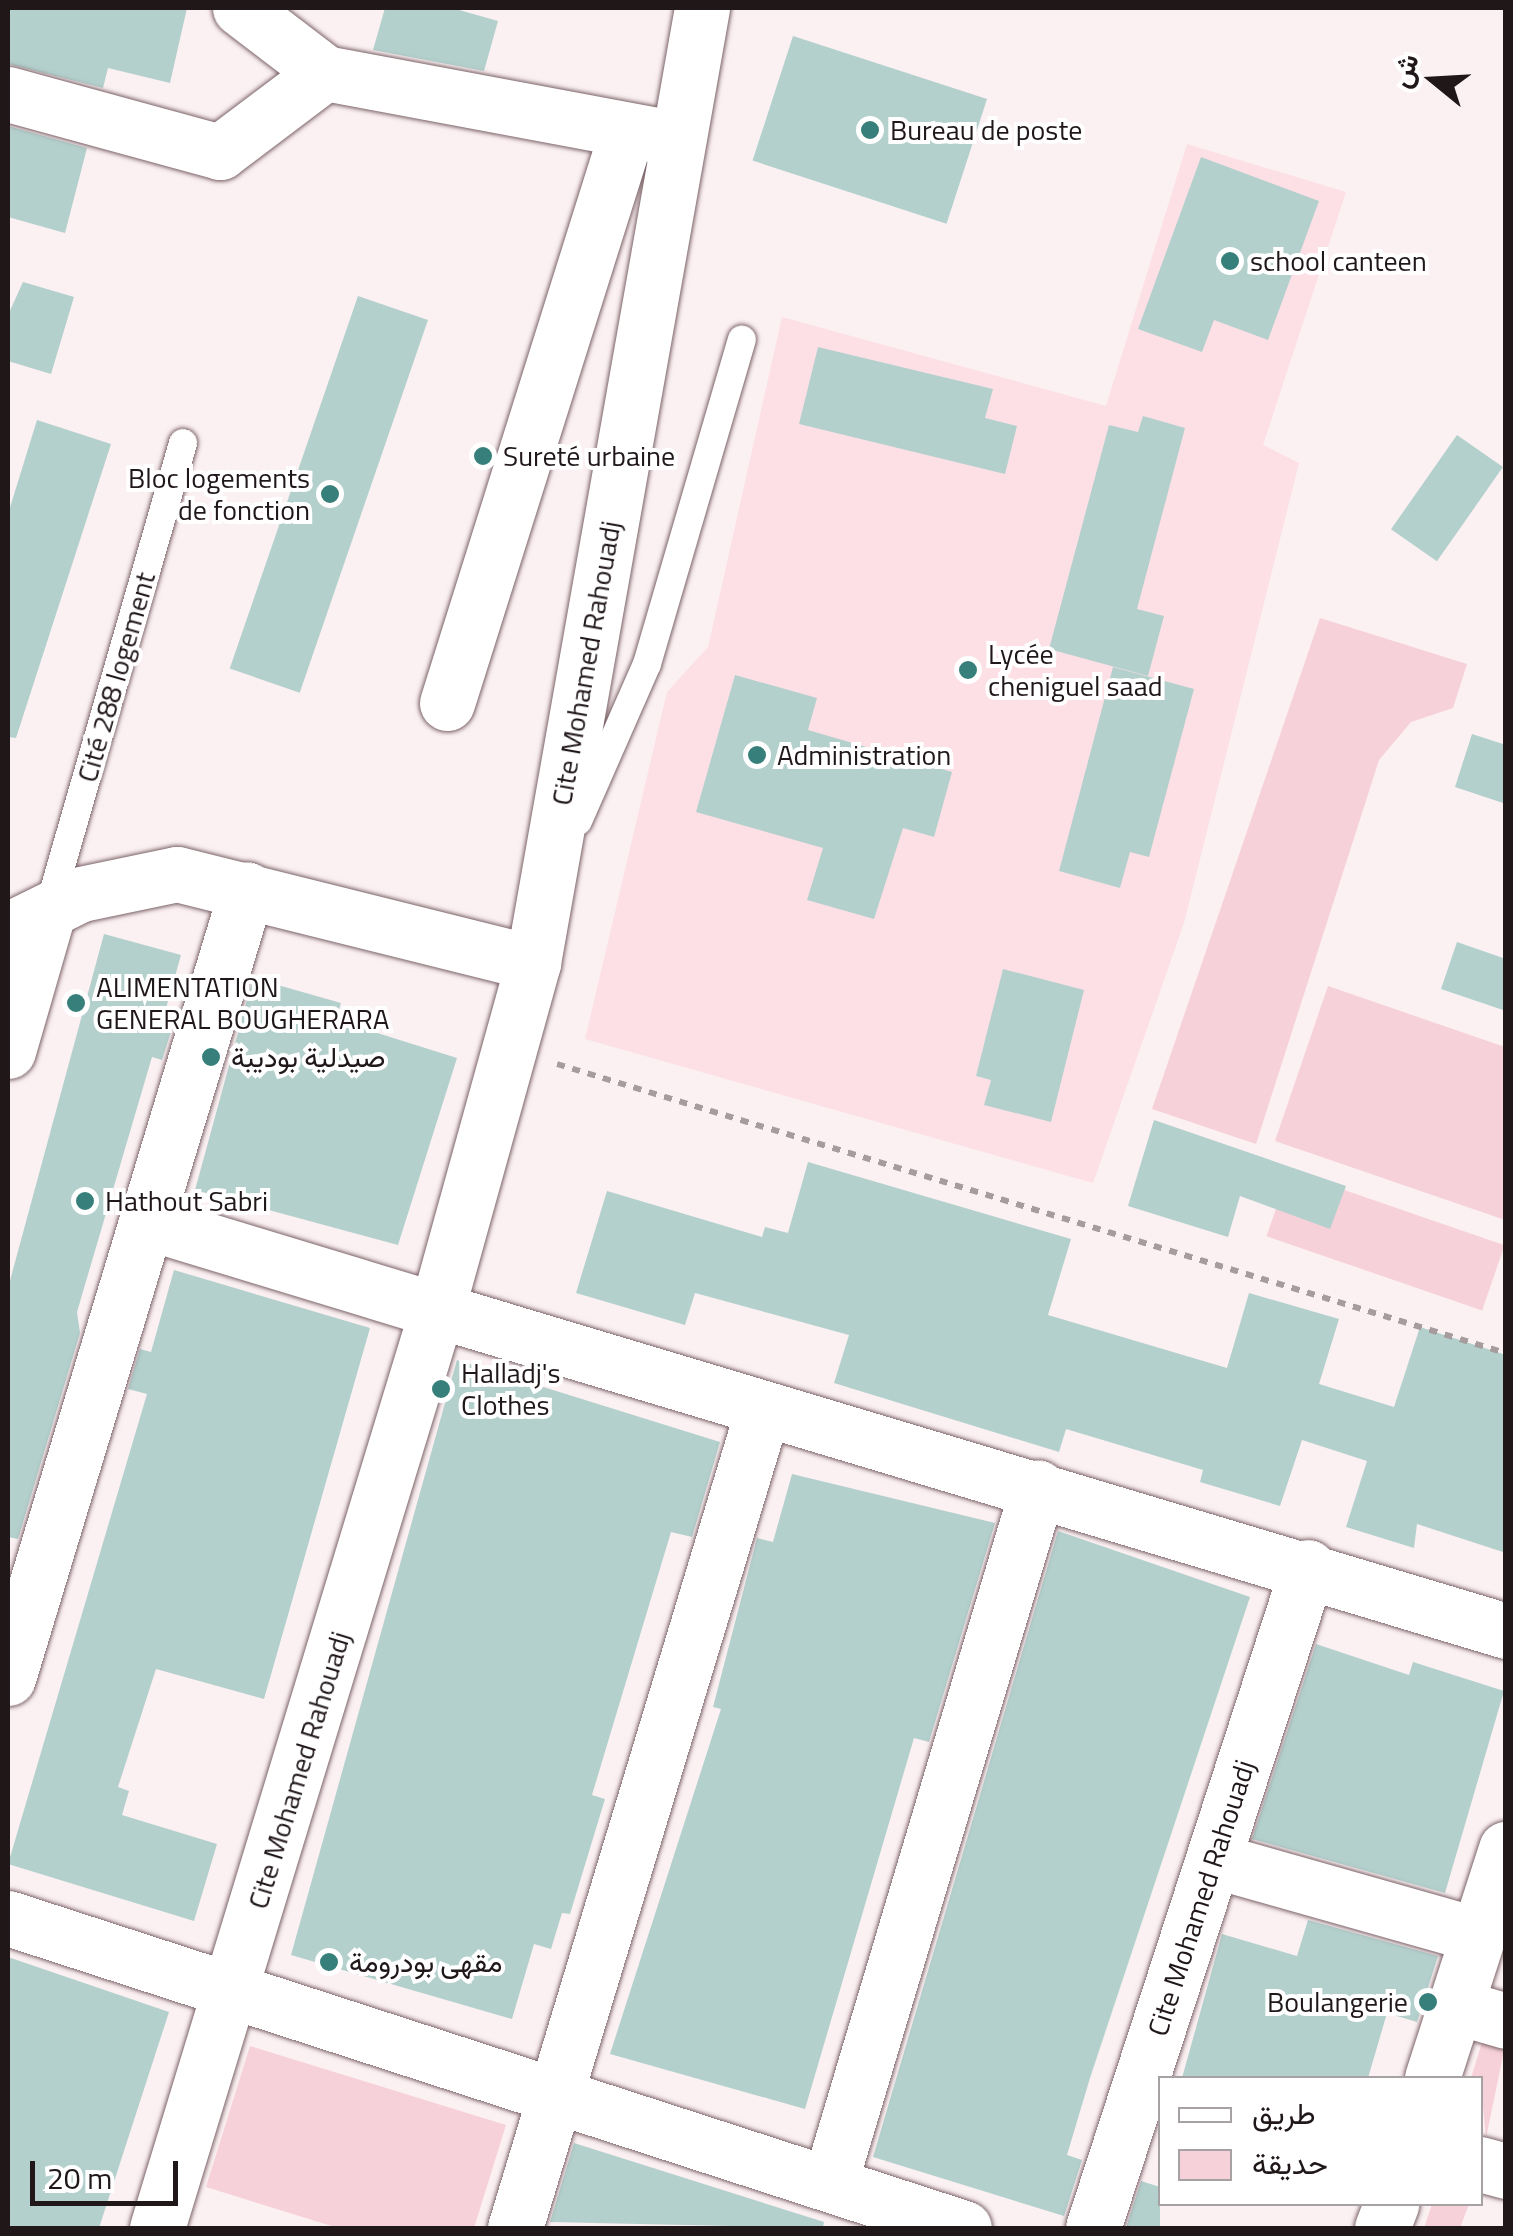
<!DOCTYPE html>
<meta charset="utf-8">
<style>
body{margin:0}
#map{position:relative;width:1513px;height:2236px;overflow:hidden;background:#fbf0f2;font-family:"Titillium Web",Vazirmatn,sans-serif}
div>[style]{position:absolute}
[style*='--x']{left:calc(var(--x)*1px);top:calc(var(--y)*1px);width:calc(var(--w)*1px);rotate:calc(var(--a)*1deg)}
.built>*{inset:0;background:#fde0e6}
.green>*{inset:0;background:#f7d1d9;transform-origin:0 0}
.building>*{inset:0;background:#b3d0cd;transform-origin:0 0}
.path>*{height:6px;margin-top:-3px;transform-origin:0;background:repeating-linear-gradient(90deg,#a69c9e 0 8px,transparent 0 16px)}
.roads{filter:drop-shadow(0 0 2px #7b6368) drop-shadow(0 0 2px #7b6368)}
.service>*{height:28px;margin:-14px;padding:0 14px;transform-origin:14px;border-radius:14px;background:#fff}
.minor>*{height:55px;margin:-27.5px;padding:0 27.5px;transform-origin:27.5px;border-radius:27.5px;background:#fff}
.dots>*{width:28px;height:28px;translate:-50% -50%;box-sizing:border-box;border:5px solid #fff;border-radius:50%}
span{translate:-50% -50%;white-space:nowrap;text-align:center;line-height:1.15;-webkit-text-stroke:8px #fff;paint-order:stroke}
.poi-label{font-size:28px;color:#201719}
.left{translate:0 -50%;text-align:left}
.right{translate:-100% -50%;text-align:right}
.street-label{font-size:28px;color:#201719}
.frame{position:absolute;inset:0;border:10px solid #201719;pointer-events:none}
.legend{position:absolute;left:1158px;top:2076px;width:325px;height:130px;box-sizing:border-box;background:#fff;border:2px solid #a6a2a3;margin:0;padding:12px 18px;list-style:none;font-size:30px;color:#201719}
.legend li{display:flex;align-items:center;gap:20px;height:50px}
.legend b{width:50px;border:2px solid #a6a2a3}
.north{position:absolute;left:1383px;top:30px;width:100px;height:100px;-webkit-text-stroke:8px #fff;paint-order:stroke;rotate:288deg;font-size:28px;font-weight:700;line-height:40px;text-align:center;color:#201719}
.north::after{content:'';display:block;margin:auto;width:35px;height:45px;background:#201719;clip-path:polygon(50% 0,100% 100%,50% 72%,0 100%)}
.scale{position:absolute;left:30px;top:2161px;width:148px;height:45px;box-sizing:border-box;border:5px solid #201719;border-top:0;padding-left:12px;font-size:30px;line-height:35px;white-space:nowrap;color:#201719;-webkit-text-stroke:8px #fff;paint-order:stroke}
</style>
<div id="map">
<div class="built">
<div style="clip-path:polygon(1187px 144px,1346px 192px,1263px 445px,1299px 463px,1184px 923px,1093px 1183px,585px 1039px,667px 692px,708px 647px,782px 317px,1106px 406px)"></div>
</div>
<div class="green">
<div style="clip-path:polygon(1320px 618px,1467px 664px,1453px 708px,1411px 722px,1379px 760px,1256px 1144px,1152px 1109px)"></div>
<div style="clip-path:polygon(1328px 986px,1505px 1047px,1505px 1220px,1275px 1141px)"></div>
<div style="left:1289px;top:1171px;width:228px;height:69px;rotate:19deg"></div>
<div style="clip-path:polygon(1483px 2039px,1505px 2046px,1486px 2138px,1480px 2078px,1471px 2078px)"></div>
<div style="clip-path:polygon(250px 2046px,506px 2125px,474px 2228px,338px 2228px,206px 2187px)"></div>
<div style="clip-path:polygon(1432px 2204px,1469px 2204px,1460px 2228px,1424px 2228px)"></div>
</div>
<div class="building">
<div style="clip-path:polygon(8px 8px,187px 8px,170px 83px,108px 68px,103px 88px,8px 64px)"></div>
<div style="clip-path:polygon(385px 8px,452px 8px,498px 21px,484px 71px,373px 50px)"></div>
<div style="left:793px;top:36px;width:204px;height:131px;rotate:18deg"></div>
<div style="clip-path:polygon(8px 126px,87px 148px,65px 233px,8px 217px)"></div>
<div style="clip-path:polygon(1201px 157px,1319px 201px,1268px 340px,1214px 320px,1202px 352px,1138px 329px)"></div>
<div style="clip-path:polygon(23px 282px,74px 297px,51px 374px,8px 361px,8px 315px)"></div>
<div style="left:358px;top:296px;width:74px;height:394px;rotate:19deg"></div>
<div style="clip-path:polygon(818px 347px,993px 389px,985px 418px,1017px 426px,1005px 474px,799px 424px)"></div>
<div style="clip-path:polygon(1143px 416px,1185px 428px,1137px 609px,1164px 616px,1148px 676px,1049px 649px,1109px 425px,1138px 432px)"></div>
<div style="clip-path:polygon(37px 420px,111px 444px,16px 738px,8px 737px,8px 514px)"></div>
<div style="left:1457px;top:435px;width:56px;height:115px;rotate:35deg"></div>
<div style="clip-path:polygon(1113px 667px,1194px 689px,1149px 857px,1130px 852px,1120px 888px,1059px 871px)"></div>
<div style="clip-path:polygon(735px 675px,817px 698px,808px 730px,952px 772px,934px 837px,903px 828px,874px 919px,807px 900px,823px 848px,696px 812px)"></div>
<div style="clip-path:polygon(1472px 734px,1506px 745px,1506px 804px,1455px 787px)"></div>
<div style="clip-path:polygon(104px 934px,181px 955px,163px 1019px,174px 1022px,162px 1060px,152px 1057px,77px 1312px,80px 1333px,18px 1539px,8px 1537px,8px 1288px)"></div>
<div style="clip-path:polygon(1457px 942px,1506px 959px,1506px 1011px,1441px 989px)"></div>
<div style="clip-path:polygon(1003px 969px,1084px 990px,1051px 1122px,984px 1105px,991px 1080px,976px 1076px)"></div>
<div style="clip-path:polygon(253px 978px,341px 1003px,336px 1020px,457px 1058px,398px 1245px,195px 1190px)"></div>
<div style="clip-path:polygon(1154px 1120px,1346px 1186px,1330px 1229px,1240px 1196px,1228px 1237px,1128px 1206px)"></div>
<div style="clip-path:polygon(808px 1162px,1071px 1239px,1048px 1315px,1227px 1368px,1249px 1293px,1339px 1319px,1319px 1384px,1394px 1407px,1420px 1327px,1506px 1355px,1506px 1553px,1417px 1524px,1414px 1548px,1346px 1527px,1367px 1461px,1302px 1440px,1280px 1506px,1200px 1482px,1203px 1470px,1066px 1429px,1059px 1452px,834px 1383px,849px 1335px,695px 1293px,685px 1325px,576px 1293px,607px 1191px,762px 1237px,765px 1227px,788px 1233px)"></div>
<div style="clip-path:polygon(174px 1270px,370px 1328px,264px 1699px,156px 1669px,118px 1787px,129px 1791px,122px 1815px,217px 1844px,194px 1921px,8px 1864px,147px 1394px,128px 1389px,140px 1349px,151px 1352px)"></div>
<div style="clip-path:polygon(457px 1360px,720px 1442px,692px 1537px,671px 1532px,592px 1795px,605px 1799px,570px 1914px,562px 1913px,551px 1949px,534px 1944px,512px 2019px,291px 1955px)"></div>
<div style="clip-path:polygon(792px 1474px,995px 1523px,929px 1742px,914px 1738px,805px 2109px,610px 2054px,721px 1709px,713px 1707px,757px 1538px,773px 1542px)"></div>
<div style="clip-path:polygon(1058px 1531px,1250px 1597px,1090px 2078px,1067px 2155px,1082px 2160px,1064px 2216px,873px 2157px)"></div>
<div style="clip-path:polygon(1316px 1644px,1409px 1675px,1413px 1662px,1504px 1691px,1445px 1893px,1252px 1839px)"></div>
<div style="clip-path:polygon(1308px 1920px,1438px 1956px,1417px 2022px,1387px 2013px,1368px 2078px,1182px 2078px,1222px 1934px,1297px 1956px)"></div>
<div style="clip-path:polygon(8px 1957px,169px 2012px,99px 2228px,8px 2228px)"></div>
<div style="clip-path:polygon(574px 2143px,824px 2222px,823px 2228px,550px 2222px)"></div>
<div style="clip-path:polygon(1141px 2181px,1160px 2187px,1160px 2228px,1126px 2228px)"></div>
</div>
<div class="path">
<div style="--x:557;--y:1064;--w:992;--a:16.94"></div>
</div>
<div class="roads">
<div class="service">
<div style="--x:578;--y:821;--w:171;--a:-66.3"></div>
<div style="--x:647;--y:664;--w:338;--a:-73.7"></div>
<div style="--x:48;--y:911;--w:487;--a:-73.9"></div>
</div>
<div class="minor">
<div style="--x:240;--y:8;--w:107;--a:37.4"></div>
<div style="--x:325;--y:73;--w:344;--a:10.6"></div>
<div style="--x:702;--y:8;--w:970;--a:100.04"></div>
<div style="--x:533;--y:963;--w:360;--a:105.5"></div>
<div style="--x:437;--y:1310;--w:1116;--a:16.71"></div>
<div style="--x:8;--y:94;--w:220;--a:15.3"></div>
<div style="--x:220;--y:152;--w:131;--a:-37"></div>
<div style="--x:447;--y:703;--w:600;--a:-72.53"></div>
<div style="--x:8;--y:930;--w:81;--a:-26.3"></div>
<div style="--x:81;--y:894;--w:98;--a:-11.8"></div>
<div style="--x:177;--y:874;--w:367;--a:14"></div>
<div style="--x:8;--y:1051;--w:145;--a:-73.9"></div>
<div style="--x:147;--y:1222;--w:303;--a:16.9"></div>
<div style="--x:437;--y:1310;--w:960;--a:106.96"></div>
<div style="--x:8;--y:1678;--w:824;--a:-73.15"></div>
<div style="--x:1213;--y:1860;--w:275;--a:15.8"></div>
<div style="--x:8;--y:1918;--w:1005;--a:17.97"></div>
<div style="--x:1455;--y:2006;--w:53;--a:16.4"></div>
<div style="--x:1432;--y:2078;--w:241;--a:-72.1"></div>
<div style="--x:1480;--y:2164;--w:27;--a:15"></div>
<div style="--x:830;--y:2182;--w:725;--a:-73.34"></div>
<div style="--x:515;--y:2228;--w:856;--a:-73.15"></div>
<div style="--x:1093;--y:2228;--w:695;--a:-71.98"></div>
<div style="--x:1382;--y:2228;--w:26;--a:-69"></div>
</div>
</div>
<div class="dots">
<div style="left:870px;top:130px;background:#377f7a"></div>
<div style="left:1230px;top:261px;background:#377f7a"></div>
<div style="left:483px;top:456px;background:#377f7a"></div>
<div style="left:330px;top:494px;background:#377f7a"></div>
<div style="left:968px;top:670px;background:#377f7a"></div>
<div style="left:757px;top:755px;background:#377f7a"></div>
<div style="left:76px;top:1003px;background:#377f7a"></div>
<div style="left:211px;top:1057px;background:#377f7a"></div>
<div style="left:85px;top:1201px;background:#377f7a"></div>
<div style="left:441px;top:1389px;background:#377f7a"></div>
<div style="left:329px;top:1962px;background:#377f7a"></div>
<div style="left:1428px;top:2002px;background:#377f7a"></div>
</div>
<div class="poi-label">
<span class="left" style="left:890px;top:130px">Bureau de poste</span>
<span class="left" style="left:1250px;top:261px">school canteen</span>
<span class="left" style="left:503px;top:456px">Sureté urbaine</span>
<span class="right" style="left:310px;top:494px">Bloc logements<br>de fonction</span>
<span class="left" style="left:988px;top:670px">Lycée<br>cheniguel saad</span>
<span class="left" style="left:777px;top:755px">Administration</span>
<span class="left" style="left:96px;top:1003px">ALIMENTATION<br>GENERAL BOUGHERARA</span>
<span class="left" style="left:231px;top:1057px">صيدلية بوديبة</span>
<span class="left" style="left:105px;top:1201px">Hathout Sabri</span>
<span class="left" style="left:461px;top:1389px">Halladj's<br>Clothes</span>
<span class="left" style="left:349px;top:1962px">مقهى بودرومة</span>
<span class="right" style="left:1408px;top:2002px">Boulangerie</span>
</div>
<div class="street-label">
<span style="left:586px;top:663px;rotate:-80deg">Cite Mohamed Rahouadj</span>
<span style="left:116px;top:677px;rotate:-74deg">Cité 288 logement</span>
<span style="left:299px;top:1770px;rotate:-73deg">Cite Mohamed Rahouadj</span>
<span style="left:1201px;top:1898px;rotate:-72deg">Cite Mohamed Rahouadj</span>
</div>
<div class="frame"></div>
<ul class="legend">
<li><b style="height:12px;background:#fff"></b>طريق</li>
<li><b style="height:28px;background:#f7d1d9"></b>حديقة</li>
</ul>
<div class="north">ش</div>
<div class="scale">20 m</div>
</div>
